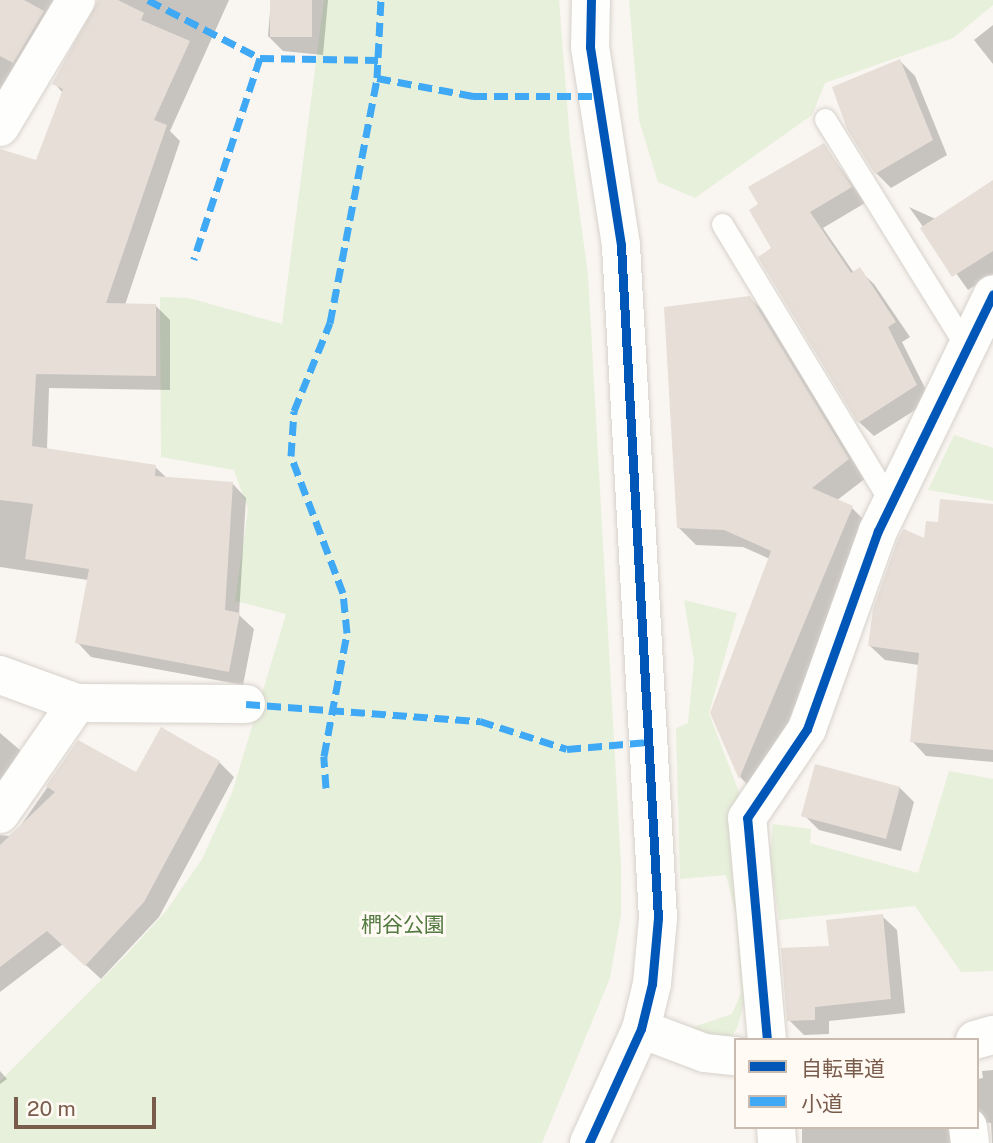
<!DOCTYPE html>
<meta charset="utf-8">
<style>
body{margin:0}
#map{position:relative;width:993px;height:1143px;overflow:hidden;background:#f9f5f0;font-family:"Public Sans","Noto Sans JP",sans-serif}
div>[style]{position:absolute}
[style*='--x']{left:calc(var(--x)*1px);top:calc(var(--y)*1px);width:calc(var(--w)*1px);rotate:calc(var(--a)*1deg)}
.green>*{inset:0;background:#e7f0db}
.shadow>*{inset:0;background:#0003;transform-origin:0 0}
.building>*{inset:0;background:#e6ded7;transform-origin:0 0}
.roads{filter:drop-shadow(0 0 2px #d7d1cb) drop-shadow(0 0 2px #d7d1cb)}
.lane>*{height:21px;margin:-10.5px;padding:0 10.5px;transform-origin:10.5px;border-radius:10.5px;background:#fefefd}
.street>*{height:38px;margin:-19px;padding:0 19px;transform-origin:19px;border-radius:19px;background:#fefefd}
.quiet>*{height:7px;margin-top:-3.5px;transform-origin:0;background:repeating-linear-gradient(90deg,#3fa9f5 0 14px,transparent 0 21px)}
.cycleway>*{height:9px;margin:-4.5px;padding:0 4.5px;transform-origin:4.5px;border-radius:4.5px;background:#0057b8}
span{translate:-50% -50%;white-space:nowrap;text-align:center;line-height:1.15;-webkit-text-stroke:6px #fffaf3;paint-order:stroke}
.park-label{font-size:21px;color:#537a41}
.legend{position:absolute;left:734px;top:1038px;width:245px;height:91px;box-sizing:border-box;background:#fffaf3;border:2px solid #cabbb1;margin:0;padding:9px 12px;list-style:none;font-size:21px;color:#7a5c4d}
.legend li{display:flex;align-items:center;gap:14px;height:35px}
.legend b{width:35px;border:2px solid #cabbb1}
.scale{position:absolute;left:14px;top:1097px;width:142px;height:32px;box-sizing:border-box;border:4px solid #7a5c4d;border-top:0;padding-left:9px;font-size:21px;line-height:24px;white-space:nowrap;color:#7a5c4d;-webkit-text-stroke:5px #fffaf3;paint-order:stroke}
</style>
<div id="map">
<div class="green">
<div style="clip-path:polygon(324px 0,559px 0,570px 141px,588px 275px,621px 865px,621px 915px,610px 978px,542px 1143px,0 1143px,0 1081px,126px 955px,166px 911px,202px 859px,232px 793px,286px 614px,235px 601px,248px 509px,234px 470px,161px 457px,160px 297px,189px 298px,282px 324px)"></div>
<div style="clip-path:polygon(629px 0,993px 0,993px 5px,953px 38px,825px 83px,812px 115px,695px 198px,658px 182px,639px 120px)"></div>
<div style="clip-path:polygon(954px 435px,993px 448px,993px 501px,928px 490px)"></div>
<div style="clip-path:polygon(684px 600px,737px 613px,709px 713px,740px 795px,747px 994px,737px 1028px,727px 1043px,684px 1030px,732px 1014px,741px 993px,736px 915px,726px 875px,680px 879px,676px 728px,688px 723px,694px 661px)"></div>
<div style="clip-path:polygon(949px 771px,993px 779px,993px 971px,961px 972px,915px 906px,779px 920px,770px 856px,773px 824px,811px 829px,810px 843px,918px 873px)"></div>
</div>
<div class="shadow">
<div style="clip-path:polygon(0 0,75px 0,0 98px)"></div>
<div style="clip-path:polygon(100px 0,229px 0,170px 131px,180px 141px,125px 305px,155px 305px,170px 320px,170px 390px,49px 388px,47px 450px,155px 467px,168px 479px,232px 483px,246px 498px,239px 615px,254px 629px,243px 685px,91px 657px,77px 642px,88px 580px,0 567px,0 171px,37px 163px,63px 93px,54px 83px)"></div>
<div style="clip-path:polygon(271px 0,328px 0,323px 55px,283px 51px,268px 36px)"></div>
<div style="clip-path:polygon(993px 25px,993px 64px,974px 40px)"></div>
<div style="clip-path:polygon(900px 61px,915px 76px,947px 155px,891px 188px,876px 173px)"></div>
<div style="clip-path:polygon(824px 145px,865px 203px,823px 228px,854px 273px,859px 270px,874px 284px,910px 337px,902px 342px,931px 400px,874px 436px,859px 422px,774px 249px)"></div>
<div style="clip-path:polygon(909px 207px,993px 245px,993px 274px,968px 290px)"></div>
<div style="clip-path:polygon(750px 298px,768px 316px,866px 478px,836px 501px,852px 508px,870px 526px,758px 795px,741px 778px,712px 713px,770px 559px,743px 547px,696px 545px,678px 527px)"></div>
<div style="clip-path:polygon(993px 506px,993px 762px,926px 756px,912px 741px,919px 665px,885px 660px,870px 646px,926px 540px,939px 524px)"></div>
<div style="clip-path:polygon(0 733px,34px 762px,0 811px)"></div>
<div style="clip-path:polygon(79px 742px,137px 774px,219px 762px,234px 777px,159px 917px,101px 979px,63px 944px,0 992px,0 835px,9px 836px,19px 828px)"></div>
<div style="clip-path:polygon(899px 787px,914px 802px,901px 851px,819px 830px,804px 815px)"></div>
<div style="clip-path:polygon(882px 916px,897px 930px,905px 1013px,829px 1021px,829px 1034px,804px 1035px,789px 1020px,831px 948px)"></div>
<div style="clip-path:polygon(993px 1070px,993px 1143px,992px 1143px,991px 1123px,977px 1122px,977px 1079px,983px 1078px,982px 1071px)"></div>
<div style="clip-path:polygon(0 1071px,7px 1079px,0 1084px)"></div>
<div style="left:802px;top:1127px;width:164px;height:16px"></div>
</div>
<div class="building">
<div style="clip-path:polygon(0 0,24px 0,44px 11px,13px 63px,0 56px)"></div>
<div style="clip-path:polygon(98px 0,118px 0,144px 13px,141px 20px,190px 41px,154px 120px,167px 125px,106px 303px,156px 304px,156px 376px,36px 374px,32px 446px,156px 465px,155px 476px,233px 482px,225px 610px,240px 613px,229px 672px,75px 643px,89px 569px,25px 559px,33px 504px,0 500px,0 149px,36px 160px,63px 89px,52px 84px)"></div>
<div style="left:270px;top:0;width:42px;height:37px"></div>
<div style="clip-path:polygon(900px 59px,933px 140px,875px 174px,847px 129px,832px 87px)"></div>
<div style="clip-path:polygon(824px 143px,852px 187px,810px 212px,851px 273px,860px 267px,896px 322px,888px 327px,917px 385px,858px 423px,758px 257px,771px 248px,749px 210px,758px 204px,748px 187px)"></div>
<div style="clip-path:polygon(993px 180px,993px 251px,952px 277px,920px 228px)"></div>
<div style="clip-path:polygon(750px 296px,849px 459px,812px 488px,853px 506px,739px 779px,710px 713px,771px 551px,724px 530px,677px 528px,664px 307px)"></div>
<div style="clip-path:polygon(940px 499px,993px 504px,993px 750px,910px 742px,919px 653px,868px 646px,873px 609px,898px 539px,904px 529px,924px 538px,926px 521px,938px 522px)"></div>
<div style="clip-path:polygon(161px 727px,220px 761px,144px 902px,85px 966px,47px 931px,0 967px,0 845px,55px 792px,46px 786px,78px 740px,136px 772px)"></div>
<div style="left:815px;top:764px;width:88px;height:54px;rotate:15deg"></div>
<div style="clip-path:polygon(883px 914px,891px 999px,815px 1007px,815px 1020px,787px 1021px,781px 948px,829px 946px,826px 920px)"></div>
</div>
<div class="roads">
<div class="lane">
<div style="--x:825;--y:119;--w:269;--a:58.2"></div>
<div style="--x:722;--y:224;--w:326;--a:58.8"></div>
</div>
<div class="street">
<div style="--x:0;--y:127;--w:148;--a:-59.1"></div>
<div style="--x:0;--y:675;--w:82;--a:20"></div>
<div style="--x:77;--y:703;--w:169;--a:0.3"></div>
<div style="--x:0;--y:814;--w:135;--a:-55.3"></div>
<div style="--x:641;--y:1029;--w:68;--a:20.6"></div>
<div style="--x:705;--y:1053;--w:31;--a:6"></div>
<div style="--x:767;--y:1040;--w:223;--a:-95.1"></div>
<div style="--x:747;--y:818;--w:107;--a:-56"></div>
<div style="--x:807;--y:729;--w:210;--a:-70.3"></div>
<div style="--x:878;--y:531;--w:263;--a:-64.1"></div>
<div style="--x:975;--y:1040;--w:19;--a:-16"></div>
<div style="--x:776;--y:1127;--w:16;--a:86"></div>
<div style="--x:968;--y:1127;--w:16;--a:83"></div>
<div style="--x:589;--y:1143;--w:125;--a:-65.5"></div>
<div style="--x:641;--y:1029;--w:46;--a:-76.3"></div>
<div style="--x:652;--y:984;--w:66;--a:-84.8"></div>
<div style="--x:658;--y:918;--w:674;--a:-93.15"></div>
<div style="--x:621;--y:245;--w:200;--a:-98.9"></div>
<div style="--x:590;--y:47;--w:47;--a:-88.8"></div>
</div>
</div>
<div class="quiet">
<div style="--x:148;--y:0;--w:126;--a:27.4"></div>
<div style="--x:260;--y:58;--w:212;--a:108.2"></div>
<div style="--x:260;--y:58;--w:118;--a:1"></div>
<div style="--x:377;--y:78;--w:98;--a:10.6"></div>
<div style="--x:473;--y:96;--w:124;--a:0"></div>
<div style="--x:246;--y:704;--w:235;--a:4.2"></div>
<div style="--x:480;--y:721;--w:91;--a:17.8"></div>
<div style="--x:567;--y:749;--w:81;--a:-4.9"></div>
<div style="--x:326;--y:788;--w:32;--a:-94"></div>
<div style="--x:324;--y:756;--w:125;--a:-79.4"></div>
<div style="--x:347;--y:633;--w:40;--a:-95.7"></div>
<div style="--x:343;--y:593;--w:147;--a:-110.8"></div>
<div style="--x:291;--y:456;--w:45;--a:-86.2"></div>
<div style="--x:294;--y:411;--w:95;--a:-67.8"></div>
<div style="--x:330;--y:323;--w:249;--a:-79.1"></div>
<div style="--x:377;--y:78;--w:78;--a:-87.1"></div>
</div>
<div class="cycleway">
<div style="--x:767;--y:1040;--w:223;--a:-95.1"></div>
<div style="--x:747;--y:818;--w:107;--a:-56"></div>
<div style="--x:807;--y:729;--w:210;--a:-70.3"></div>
<div style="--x:878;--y:531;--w:263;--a:-64.1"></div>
<div style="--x:589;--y:1143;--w:125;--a:-65.5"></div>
<div style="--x:641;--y:1029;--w:46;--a:-76.3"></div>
<div style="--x:652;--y:984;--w:66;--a:-84.8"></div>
<div style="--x:658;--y:918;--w:674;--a:-93.15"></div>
<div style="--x:621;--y:245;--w:200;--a:-98.9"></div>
<div style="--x:590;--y:47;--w:47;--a:-88.8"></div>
</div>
<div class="park-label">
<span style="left:403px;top:925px">椚谷公園</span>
</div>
<ul class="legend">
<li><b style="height:9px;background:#0057b8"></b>自転車道</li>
<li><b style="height:9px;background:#3fa9f5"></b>小道</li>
</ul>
<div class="scale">20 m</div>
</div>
